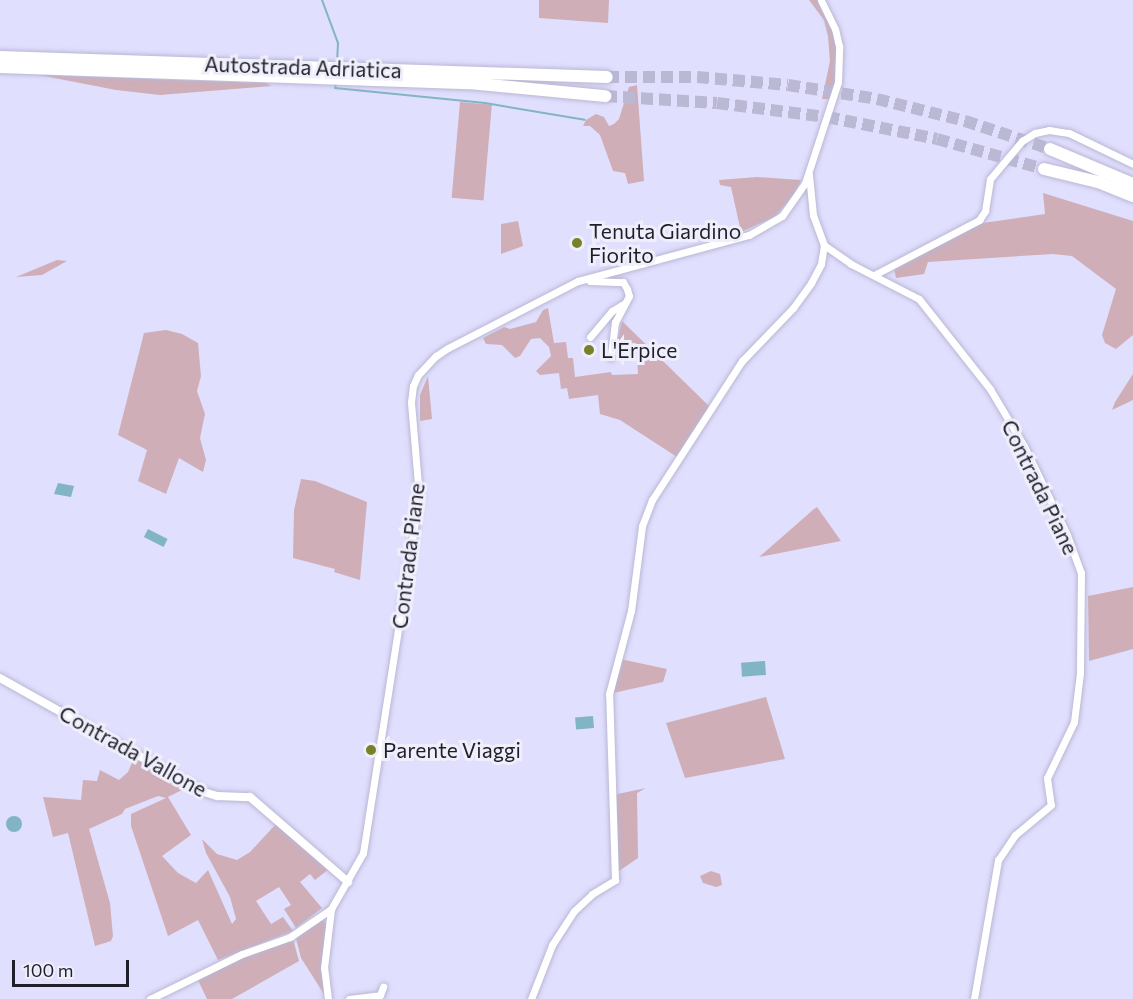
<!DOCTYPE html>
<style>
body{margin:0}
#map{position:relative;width:1133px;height:999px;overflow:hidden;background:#e1dffe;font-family:Commissioner,sans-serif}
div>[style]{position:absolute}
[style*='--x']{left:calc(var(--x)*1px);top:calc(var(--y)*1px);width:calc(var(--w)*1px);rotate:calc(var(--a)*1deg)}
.green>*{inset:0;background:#cfaeb8;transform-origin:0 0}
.water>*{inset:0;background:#81b4c4;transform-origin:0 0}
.round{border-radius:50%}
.stream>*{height:2px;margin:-1px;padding:0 1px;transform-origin:1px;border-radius:1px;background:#81b4c4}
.motorway-tunnel>*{height:12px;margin-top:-6px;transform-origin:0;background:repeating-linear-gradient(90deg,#bab8d3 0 12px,transparent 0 18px)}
.roads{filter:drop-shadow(0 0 2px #b9b7d4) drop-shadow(0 0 2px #b9b7d4)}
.minor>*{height:7px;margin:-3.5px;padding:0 3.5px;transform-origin:3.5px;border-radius:3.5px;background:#fff}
.tertiary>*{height:8px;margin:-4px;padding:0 4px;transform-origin:4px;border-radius:4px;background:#fff}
.motorway>*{height:12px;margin:-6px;padding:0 6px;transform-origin:6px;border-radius:6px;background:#fff}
.dots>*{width:16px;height:16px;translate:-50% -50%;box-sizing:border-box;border:3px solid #efeffb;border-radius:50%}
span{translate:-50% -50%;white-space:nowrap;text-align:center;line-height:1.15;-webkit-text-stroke:6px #efeffb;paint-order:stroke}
.street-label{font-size:21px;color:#1f1e29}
.poi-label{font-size:21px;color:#1f1e29}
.left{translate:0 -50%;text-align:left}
.scale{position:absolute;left:12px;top:960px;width:117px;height:27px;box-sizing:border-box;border:3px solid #1f1e29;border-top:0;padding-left:8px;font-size:18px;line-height:21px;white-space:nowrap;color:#1f1e29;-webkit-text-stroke:4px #efeffb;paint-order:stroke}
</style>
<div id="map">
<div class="green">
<div style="clip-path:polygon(539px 0,609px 0,608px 23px,539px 18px)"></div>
<div style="clip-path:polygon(809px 0,818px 0,831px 23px,838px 46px,839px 68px,831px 99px,822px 99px,830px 61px,828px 36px,824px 20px)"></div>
<div style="clip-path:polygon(39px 75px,266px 83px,271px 86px,160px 95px,116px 90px)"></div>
<div style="clip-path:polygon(637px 85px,644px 181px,628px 184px,625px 173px,613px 171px,600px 135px,590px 126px,583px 126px,586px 120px,596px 114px,604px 117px,609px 126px,614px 124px,619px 119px,629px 87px)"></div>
<div style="left:460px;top:102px;width:32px;height:96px;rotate:5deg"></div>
<div style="clip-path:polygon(757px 177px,801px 180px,794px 196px,774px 217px,741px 232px,731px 187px,720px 185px,719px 180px)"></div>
<div style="clip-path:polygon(1043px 193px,1133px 221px,1133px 335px,1116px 349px,1105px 343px,1102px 335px,1116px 289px,1072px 256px,1053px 254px,928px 262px,924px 274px,896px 278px,894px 268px,949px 237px,983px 223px,1045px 214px)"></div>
<div style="clip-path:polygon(518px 221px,523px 246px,501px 254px,501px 224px)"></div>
<div style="clip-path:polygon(57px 260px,67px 261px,42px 275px,16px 277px)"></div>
<div style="clip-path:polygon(548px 308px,554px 343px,566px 342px,568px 358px,573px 358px,575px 377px,611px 372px,612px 375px,638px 374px,636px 343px,617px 342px,622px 321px,710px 407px,677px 457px,620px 420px,600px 414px,598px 395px,569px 399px,567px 388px,561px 389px,559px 373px,540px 375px,536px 371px,551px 356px,549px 347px,540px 338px,531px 339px,520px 356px,515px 358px,502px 345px,486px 344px,483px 338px,504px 327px,510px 329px,536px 322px,543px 310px)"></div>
<div style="clip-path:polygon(166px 330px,182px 334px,198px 343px,201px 376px,197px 391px,205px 414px,200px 438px,206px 460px,203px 472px,179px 458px,166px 494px,138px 481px,147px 450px,118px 435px,144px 333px)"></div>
<div style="clip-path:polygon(1133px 374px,1133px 400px,1112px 410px,1115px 402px)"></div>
<div style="clip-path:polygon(428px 376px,432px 419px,420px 421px,420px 395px)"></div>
<div style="clip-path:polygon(301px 479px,315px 481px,367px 502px,360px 580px,334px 572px,335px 569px,293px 558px,294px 510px)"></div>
<div style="clip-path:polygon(817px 507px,841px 541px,759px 557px,814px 509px)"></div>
<div style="clip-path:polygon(1133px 587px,1133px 649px,1089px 661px,1088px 596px)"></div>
<div style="clip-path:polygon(620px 659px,667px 669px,663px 682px,613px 693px)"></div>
<div style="clip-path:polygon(766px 697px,785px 759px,685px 778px,666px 723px)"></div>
<div style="clip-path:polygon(135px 756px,190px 786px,168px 797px,191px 835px,162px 856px,178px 873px,196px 883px,208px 870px,232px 924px,236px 919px,230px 897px,206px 853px,202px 839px,217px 854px,237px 860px,250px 852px,276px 824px,329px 869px,315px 880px,310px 874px,300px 882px,322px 908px,296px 928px,284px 909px,291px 905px,279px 887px,256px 901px,271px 924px,283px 917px,293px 931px,218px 960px,198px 920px,168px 936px,131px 826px,131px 814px,166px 798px,158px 796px,125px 809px,122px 814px,89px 829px,110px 903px,113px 936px,111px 941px,95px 946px,68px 833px,53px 837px,43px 797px,81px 800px,83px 780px,97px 781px,100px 770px,119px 780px,128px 772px)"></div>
<div style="clip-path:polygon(646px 788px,637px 793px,638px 858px,616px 873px,613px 795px)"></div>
<div style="clip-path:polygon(711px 871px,720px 874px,722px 885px,716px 887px,703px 883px,700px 876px)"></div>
<div style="clip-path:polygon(320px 918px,326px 923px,326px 993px,324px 994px,301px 958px,296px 938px)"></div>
<div style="clip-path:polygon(293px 939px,299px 961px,232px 999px,207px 999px,197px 978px,236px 959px)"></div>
</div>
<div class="water">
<div style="clip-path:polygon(58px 483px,74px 486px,71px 497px,54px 494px)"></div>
<div style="left:148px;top:529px;width:22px;height:9px;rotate:27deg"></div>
<div style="left:765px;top:661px;width:14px;height:24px;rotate:86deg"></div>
<div style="left:593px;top:716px;width:12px;height:18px;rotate:85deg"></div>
<div class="round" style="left:6px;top:816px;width:16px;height:16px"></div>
</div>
<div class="stream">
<div style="--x:322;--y:0;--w:46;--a:69.6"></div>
<div style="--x:338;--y:43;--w:20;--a:93"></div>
<div style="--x:336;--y:84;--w:4;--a:104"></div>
<div style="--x:335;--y:88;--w:151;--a:5.7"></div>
<div style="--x:485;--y:103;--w:101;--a:9.6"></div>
</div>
<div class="motorway-tunnel">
<div style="--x:607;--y:77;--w:90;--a:0"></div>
<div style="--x:697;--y:77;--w:91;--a:5"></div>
<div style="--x:788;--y:85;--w:90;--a:8.9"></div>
<div style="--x:877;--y:99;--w:91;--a:14"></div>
<div style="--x:965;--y:121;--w:89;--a:18.2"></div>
<div style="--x:605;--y:96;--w:112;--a:3.6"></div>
<div style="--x:717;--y:103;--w:111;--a:7.3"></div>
<div style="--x:827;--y:117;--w:112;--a:11.3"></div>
<div style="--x:937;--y:139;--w:111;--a:15.7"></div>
</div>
<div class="roads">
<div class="minor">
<div style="--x:809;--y:175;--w:40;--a:84.3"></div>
<div style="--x:813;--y:215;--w:32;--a:70"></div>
<div style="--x:824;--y:245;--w:33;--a:35"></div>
<div style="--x:851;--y:264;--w:76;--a:27.2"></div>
<div style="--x:919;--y:299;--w:115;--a:51.7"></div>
<div style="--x:990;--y:389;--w:66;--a:59.2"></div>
<div style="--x:1024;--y:446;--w:99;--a:64.2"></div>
<div style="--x:1067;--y:535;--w:40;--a:69.8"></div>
<div style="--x:1081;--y:573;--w:100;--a:90.6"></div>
<div style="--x:1080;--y:673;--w:49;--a:97"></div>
<div style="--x:1074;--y:722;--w:62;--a:115.7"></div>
<div style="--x:1047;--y:778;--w:27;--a:82"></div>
<div style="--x:1051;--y:805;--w:47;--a:140.2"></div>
<div style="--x:1015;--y:835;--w:30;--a:124"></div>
<div style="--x:998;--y:860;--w:141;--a:99.8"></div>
<div style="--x:874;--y:275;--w:119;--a:-27.6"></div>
<div style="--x:979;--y:220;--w:11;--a:-56"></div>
<div style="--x:985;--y:211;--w:32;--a:-81"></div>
<div style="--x:990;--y:179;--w:50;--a:-49.9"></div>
<div style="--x:1022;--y:141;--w:15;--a:-32"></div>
<div style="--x:1035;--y:133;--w:14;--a:-12"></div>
<div style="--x:1049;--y:130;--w:20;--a:9"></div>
<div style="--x:1069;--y:133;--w:71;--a:25.8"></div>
<div style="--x:590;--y:281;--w:33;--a:2"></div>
<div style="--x:623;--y:282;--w:8;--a:60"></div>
<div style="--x:627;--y:289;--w:7;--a:74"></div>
<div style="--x:629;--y:296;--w:30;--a:118"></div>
<div style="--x:615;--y:322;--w:35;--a:97"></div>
<div style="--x:590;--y:337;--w:34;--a:-50"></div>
<div style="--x:612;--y:311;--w:13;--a:-32"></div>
<div style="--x:150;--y:999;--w:102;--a:-26.1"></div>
<div style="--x:242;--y:954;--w:51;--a:-19.5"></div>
<div style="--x:290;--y:937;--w:50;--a:-34.3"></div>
<div style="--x:328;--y:999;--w:31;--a:-97"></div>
<div style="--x:324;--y:968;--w:59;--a:-83.2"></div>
<div style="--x:331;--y:909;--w:64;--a:-60.3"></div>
<div style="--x:363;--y:853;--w:361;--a:-81.1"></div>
<div style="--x:419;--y:496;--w:94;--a:-94.9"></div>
<div style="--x:411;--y:402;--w:16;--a:-83"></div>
<div style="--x:413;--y:386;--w:12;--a:-66"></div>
<div style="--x:418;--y:375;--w:26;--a:-47"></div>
<div style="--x:436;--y:356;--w:14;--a:-34"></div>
<div style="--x:448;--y:348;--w:146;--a:-27.3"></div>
<div style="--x:578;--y:281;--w:177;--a:-15.1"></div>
<div style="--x:749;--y:235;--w:38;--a:-30"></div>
<div style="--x:782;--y:216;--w:40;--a:-55.1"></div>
<div style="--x:805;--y:183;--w:106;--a:-71.9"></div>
<div style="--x:838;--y:82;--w:36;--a:-88"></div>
<div style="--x:839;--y:46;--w:17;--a:-103"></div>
<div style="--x:835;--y:29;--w:32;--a:-116"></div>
<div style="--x:349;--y:999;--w:31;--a:-7"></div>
<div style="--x:380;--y:995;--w:9;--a:-69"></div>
<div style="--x:531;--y:999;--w:58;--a:-68.7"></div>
<div style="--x:552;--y:945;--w:40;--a:-57.1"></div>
<div style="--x:574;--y:911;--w:25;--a:-43"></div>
<div style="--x:592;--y:894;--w:27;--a:-31"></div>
<div style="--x:615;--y:880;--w:186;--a:-91.8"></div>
<div style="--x:609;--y:694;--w:86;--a:-75.2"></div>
<div style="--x:631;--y:611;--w:86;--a:-82.6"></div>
<div style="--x:642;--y:526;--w:28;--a:-69"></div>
<div style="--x:652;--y:500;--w:166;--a:-57.1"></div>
<div style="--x:742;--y:361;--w:74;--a:-46.1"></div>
<div style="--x:793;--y:308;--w:31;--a:-54"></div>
<div style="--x:811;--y:283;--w:21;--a:-62"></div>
<div style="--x:821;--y:264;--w:19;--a:-81"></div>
</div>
<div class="tertiary">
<div style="--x:0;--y:678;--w:234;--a:29.2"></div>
<div style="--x:204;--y:792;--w:14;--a:17"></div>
<div style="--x:217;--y:796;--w:33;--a:2"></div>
<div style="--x:250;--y:797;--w:130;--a:40.9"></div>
</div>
<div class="motorway">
<div style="--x:0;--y:57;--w:607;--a:1.89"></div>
<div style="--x:0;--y:67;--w:469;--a:2"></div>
<div style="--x:469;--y:83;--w:137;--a:5.5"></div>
<div style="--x:1050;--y:149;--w:90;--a:22.9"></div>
<div style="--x:1044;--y:169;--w:56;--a:13.5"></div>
<div style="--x:1098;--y:182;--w:38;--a:22"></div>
</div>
</div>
<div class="dots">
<div style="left:577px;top:243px;background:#78802b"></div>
<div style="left:589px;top:350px;background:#78802b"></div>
<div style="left:371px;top:750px;background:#78802b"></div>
</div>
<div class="street-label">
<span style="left:303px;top:67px;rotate:2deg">Autostrada Adriatica</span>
<span style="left:1040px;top:487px;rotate:64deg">Contrada Piane</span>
<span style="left:408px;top:556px;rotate:-83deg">Contrada Piane</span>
<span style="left:133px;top:751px;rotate:29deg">Contrada Vallone</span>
</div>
<div class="poi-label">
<span class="left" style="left:589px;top:243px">Tenuta Giardino<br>Fiorito</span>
<span class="left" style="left:601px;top:350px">L'Erpice</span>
<span class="left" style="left:383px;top:750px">Parente Viaggi</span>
</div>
<div class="scale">100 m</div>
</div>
